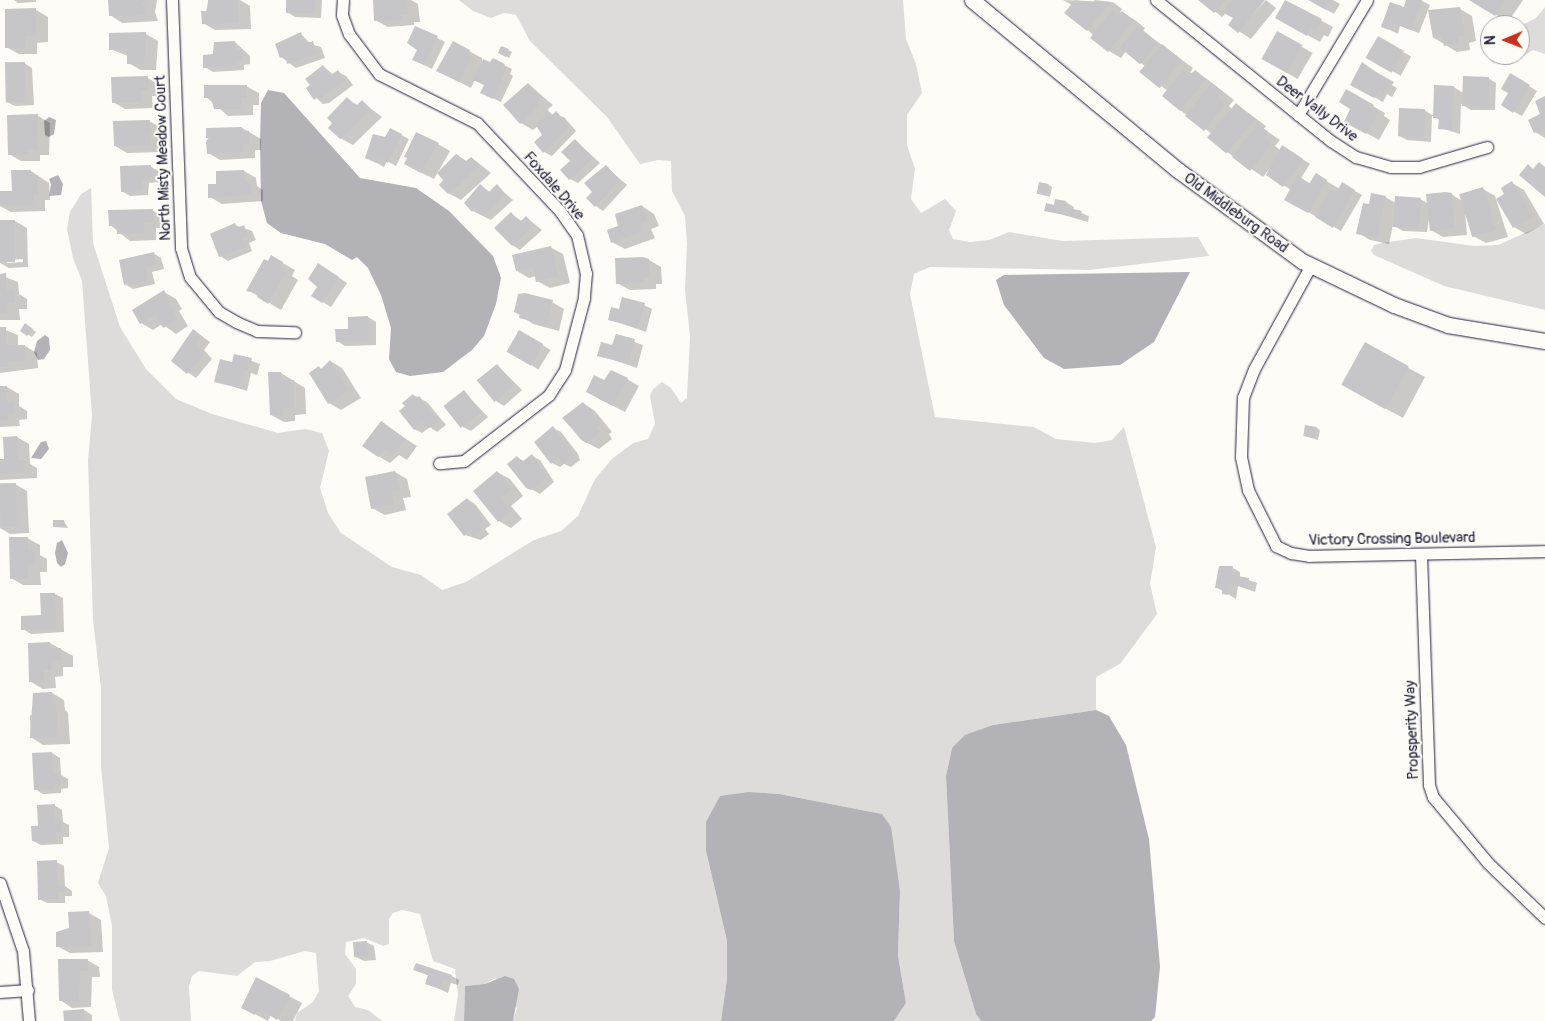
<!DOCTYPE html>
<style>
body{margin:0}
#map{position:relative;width:1545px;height:1021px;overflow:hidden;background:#fdfcf7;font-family:Pangolin,sans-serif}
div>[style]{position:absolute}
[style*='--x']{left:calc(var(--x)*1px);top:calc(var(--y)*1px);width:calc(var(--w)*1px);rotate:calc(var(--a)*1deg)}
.green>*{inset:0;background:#dddcdb}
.water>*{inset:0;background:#b2b2b7}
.shadow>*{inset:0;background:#0003;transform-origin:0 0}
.building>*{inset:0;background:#c6c6c8;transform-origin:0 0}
.roads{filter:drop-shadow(0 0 1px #22223b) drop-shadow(0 0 1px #22223b)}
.street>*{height:11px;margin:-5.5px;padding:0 5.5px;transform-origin:5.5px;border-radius:5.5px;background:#fdfcf7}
.secondary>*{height:15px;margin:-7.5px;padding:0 7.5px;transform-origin:7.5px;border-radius:7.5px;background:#fdfcf7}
span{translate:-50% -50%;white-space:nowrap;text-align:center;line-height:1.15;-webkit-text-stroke:4px #fdfcf7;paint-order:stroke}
.street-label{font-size:15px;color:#22223b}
.north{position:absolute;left:1480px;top:15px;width:50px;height:50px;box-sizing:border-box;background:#fdfcf7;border:1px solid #a5a5ac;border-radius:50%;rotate:269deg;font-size:14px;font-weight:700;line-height:20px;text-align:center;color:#22223b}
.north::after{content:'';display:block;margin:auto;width:18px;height:22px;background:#c8321e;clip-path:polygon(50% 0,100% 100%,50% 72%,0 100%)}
</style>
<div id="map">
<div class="green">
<div style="clip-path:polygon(459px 0,903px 0,906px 39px,916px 64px,922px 93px,907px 115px,907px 145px,915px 169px,911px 199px,921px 213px,945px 199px,956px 211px,949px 230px,953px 239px,970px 242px,989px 240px,1009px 232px,1063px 241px,1198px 237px,1209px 256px,1089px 270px,930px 267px,914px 274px,910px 294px,935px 417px,1034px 427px,1056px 439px,1095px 443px,1112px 440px,1124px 427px,1156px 547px,1150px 584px,1157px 614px,1120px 664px,1096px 677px,1096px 710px,993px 725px,952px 748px,946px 776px,954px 941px,976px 1014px,981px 1021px,894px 1021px,906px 1003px,898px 956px,900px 891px,882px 814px,779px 794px,749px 792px,706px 822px,706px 851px,727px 941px,727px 979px,721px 1021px,513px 1021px,517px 1008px,495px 978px,485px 984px,465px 986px,464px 1021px,454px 1021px,458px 995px,455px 969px,433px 961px,420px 914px,402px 910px,393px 913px,389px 919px,389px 944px,383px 946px,364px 938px,346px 942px,345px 954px,356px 969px,356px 984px,348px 996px,355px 1007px,368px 1010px,382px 1021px,295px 1021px,297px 1013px,313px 1002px,319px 991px,316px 953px,305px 951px,270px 961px,255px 962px,237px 976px,199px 971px,192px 976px,189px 986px,191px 1021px,120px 1021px,112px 990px,112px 926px,106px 896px,98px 883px,109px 848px,101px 767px,101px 688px,93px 620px,88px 460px,92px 415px,82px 281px,73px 258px,67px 229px,70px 212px,81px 194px,91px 188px,93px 243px,120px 327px,146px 369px,176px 399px,212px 414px,278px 433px,305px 429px,322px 433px,329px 451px,320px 488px,328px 513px,341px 533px,392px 567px,421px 575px,442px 590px,466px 582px,534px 540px,561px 531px,578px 516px,595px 479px,612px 459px,633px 443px,648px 439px,655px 424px,650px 396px,653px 389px,662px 382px,671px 388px,681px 403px,687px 398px,690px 336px,685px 290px,687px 244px,685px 216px,672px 191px,671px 161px,658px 160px,640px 164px,607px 117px,530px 41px,516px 15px,504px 13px,491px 18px,473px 11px)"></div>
<div style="clip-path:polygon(1545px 7px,1545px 54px,1533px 50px,1509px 65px,1493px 63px,1485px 54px,1490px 45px,1490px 55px,1520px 55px,1520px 26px,1536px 18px)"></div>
<div style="clip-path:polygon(1545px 224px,1545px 310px,1444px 286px,1374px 255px,1371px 251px,1374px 245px,1382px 243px,1416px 238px,1474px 246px,1498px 245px)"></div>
</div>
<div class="water">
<div style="clip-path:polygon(268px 90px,284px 93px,360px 178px,416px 188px,449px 211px,493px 256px,501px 278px,496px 304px,484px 336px,472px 350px,443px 372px,410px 376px,396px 372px,389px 359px,391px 328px,381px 295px,368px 268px,357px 257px,352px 260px,325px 244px,281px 233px,267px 223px,261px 201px,260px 142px,261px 103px)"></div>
<div style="clip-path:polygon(49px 117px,56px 120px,54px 134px,49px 137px,45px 135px,44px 121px)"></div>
<div style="clip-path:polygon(58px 175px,63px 184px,61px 195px,49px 196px,51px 184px,49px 179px)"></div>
<div style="clip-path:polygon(1190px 272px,1154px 342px,1120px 365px,1064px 369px,1044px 358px,1004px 305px,996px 280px,1004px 275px)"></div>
<div style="clip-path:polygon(45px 335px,49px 338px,50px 350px,44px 359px,38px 360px,34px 352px,37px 341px)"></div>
<div style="clip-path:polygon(46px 441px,49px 449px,41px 459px,31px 458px,41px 442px)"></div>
<div style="clip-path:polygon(62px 540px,68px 553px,65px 564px,61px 567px,57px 563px,55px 553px,57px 543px)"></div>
<div style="clip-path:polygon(1096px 710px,1109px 716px,1126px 745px,1149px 839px,1160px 967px,1155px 1017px,1151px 1021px,981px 1021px,976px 1014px,954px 941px,946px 776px,952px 748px,965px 735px,993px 725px)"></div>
<div style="clip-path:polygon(749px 792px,779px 794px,882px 814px,891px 827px,900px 891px,898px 956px,906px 1003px,894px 1021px,721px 1021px,727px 979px,727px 941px,706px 851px,706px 822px,720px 796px)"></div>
<div style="clip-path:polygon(505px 976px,514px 979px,519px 989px,513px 1021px,464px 1021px,465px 986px,485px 984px)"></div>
</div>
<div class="shadow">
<div style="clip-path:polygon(14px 0,36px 0,36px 2px,18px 3px)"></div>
<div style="clip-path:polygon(110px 0,157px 0,155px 12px,158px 21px,122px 23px,110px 15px)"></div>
<div style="clip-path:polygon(209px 0,240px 0,250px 6px,251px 29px,215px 30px,203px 23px)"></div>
<div style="clip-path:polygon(287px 0,322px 0,321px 18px,295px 17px,287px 12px)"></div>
<div style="clip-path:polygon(374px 0,411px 0,418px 4px,420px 22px,414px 22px,414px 25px,388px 27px,375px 20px)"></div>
<div style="clip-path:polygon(1063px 0,1113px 2px,1122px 9px,1120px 12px,1135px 20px,1145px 28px,1143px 31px,1193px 68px,1190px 73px,1195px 72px,1207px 79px,1234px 100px,1229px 106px,1232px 109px,1236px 104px,1266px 126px,1264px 129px,1280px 140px,1275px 146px,1280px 150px,1283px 146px,1310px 164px,1301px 178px,1311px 184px,1316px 175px,1340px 189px,1343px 184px,1362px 195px,1341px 231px,1286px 199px,1291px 190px,1268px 175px,1274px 163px,1263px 177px,1227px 152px,1212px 134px,1180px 110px,1168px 91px,1142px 72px,1146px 67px,1126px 51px,1121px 58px,1109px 51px,1088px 30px,1072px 5px)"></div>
<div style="clip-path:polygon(1201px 0,1263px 0,1242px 26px,1266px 0,1276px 8px,1251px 39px,1229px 25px,1235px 18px,1226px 13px,1222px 17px)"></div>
<div style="clip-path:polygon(1310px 0,1333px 0,1340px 4px,1334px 14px)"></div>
<div style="clip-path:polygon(1408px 0,1420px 0,1430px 5px,1419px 33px,1400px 26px,1398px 34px,1382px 26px,1404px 9px)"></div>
<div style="clip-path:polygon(1471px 0,1523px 0,1508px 22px)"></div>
<div style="clip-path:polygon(1286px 1px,1333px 27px,1328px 37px,1324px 35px,1320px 42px,1276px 18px)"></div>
<div style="clip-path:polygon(1460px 9px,1472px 16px,1476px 41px,1469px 43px,1470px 50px,1457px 52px,1434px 38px)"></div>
<div style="clip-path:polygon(36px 10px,48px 17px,48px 42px,37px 43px,37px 54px,19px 54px,6px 47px)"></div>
<div style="clip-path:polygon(416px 27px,445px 42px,432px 69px,422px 64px)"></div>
<div style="left:1278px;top:33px;width:40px;height:30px;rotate:30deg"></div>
<div style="clip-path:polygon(146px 34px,158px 41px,156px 70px,141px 70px,128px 63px,128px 56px,110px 49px)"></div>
<div style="clip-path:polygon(301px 34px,311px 44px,321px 47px,325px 58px,296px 68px,281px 57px)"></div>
<div style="left:1378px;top:38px;width:38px;height:22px;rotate:29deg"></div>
<div style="clip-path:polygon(235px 42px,250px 56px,250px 64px,244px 65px,244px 70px,213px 72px,205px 67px,214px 55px,216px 43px)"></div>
<div style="clip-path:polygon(454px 43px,482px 58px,482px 65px,504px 65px,512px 69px,510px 74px,513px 76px,501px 102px,490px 97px,486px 85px,475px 80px,471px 88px,450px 77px)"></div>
<div style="clip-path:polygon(502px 47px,512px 52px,509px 58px,499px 52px)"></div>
<div style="clip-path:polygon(24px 63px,32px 68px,34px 105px,15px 106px,7px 102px)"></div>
<div style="clip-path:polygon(1362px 64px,1394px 82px,1392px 85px,1397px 88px,1392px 97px,1387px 94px,1383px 102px,1351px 84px)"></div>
<div style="clip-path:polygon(324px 67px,334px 75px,338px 72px,346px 76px,353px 85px,329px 103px,323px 104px,307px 89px)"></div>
<div style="clip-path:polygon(1511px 75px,1537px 91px,1522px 116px,1502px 105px,1510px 93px)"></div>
<div style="clip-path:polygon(148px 78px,160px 85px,160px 96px,152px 96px,153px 108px,125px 109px,113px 102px)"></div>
<div style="clip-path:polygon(1488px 78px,1496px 83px,1495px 110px,1471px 110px,1461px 104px,1460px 134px,1440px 128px,1440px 120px,1432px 116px,1431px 142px,1407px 140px,1399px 136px,1424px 110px,1434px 116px,1435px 87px,1454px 87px,1463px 93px)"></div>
<div style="clip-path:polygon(528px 84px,553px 105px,548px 109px,550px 114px,564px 117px,576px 131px,552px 156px,544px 152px,543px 135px,538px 126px,533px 130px,521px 123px)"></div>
<div style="clip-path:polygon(246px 86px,259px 93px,259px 105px,253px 105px,253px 115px,228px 116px,206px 97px)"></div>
<div style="clip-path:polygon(1346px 91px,1385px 113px,1384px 116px,1390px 120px,1379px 140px,1345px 121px,1352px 108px)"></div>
<div style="clip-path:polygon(1545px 97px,1545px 138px,1535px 132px)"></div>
<div style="clip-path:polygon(347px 99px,359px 106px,362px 102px,382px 117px,353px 145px,340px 138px)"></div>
<div style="clip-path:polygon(38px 116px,50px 123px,49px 155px,40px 155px,40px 161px,21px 161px,9px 154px,8px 117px)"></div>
<div style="clip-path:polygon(149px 121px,162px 128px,159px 142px,162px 152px,127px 153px,115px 146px)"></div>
<div style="clip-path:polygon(242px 128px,261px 139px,261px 150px,255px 150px,255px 158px,220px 160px,208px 153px,210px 139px,207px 138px)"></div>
<div style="clip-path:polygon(390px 129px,409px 139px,396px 166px,387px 161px,384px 167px,375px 162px)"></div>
<div style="clip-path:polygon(576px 141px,600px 163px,578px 183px,570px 179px)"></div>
<div style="clip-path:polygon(438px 144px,450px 151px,434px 179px,418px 171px,408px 158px)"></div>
<div style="clip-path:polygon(472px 158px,491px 173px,461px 200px,448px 193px)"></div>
<div style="clip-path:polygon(151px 167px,159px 171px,159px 182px,149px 183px,148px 195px,130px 196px,122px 191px)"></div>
<div style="clip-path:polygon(606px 167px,627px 185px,603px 211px,596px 206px,594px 192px)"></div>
<div style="clip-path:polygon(31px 171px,49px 183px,50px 200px,45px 200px,45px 211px,11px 212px,0 206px,0 193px,14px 192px)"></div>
<div style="clip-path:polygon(244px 171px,256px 178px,257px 186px,263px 190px,263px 201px,222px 204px,210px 197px,218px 185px,217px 173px)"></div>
<div style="clip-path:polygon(1512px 183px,1524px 190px,1544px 224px,1526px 234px,1514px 227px,1506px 195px)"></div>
<div style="clip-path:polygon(1049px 185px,1052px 187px,1050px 197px,1038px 193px)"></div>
<div style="clip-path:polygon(480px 186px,490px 192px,497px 186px,513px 200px,491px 220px,473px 211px)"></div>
<div style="clip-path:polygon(1483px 189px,1495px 196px,1508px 237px,1486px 243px,1473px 236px,1465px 212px,1467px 235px,1443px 237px,1431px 230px,1430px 213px,1427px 232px,1403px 231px,1393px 225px,1389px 244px,1370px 240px,1358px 233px,1370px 206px,1385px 197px,1396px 203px,1420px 199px,1429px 204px,1451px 194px,1462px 201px)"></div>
<div style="clip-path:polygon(1066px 202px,1074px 207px,1073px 210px,1089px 216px,1088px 222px,1046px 210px)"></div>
<div style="clip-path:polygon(642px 206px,654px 214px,659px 226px,651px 229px,655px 238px,625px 249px,612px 242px)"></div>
<div style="clip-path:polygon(152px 210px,164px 217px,165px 228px,156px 228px,156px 240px,130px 241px,110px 225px)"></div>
<div style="clip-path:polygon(511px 214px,522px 221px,526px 217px,542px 230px,520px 250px,512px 245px)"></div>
<div style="clip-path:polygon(evenodd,15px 221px,27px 228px,28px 267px,9px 268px,0 263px,0 222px,15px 221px,23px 259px,23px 262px,7px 263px,7px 260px,23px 259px)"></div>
<div style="clip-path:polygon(235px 225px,252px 231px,256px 240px,249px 243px,252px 251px,228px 261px,220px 256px)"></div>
<div style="clip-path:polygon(550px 247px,563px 254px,570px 283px,550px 288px,537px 281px,536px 276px,529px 278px,517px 271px)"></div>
<div style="clip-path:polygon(153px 253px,161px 258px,164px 269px,152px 272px,155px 284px,133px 289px,125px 284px)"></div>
<div style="clip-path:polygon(272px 257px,295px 270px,292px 276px,298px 280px,281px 310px,248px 290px)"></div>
<div style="clip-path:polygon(649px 260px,661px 267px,662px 284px,656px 284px,656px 289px,630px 290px,617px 283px)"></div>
<div style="clip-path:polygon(326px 269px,347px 283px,331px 307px,313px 296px)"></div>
<div style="clip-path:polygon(0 275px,18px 282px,19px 294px,27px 299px,27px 309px,19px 309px,20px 320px,0 320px)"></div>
<div style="clip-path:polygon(164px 292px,176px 299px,182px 309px,179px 311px,188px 326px,176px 334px,162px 324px,153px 330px,141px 323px)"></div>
<div style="clip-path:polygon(552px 302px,564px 309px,559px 331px,533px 324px,515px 312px)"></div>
<div style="clip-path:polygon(644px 305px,652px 309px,646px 332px,609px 319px,620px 311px)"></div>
<div style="clip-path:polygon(368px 317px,376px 322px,376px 345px,345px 346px,337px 341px)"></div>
<div style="clip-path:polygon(29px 327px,36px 332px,32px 337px,22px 330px)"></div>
<div style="clip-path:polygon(0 328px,18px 335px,18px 346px,25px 346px,37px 353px,38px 368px,0 373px)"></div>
<div style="clip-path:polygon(193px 330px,210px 342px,204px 350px,212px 359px,196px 378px,172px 361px)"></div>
<div style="left:520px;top:331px;width:36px;height:23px;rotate:32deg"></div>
<div style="clip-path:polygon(617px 336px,643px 345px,637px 368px,599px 355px,612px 347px)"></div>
<div style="clip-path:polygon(1365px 344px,1425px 377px,1403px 418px,1359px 394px)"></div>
<div style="clip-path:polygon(235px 355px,260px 364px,257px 375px,251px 373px,247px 391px,216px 381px,233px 364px)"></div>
<div style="clip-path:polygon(330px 361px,342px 368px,361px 398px,341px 410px,329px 403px,322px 370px)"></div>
<div style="clip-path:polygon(497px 365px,522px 390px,504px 406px,496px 401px)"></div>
<div style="clip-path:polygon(281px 373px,305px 388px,306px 414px,295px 415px,295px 421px,284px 422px,271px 415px)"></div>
<div style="clip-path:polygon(627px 379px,639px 386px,625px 412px,599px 399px,604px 381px)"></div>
<div style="clip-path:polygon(7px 387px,19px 394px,19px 406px,27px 411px,27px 419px,19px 420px,20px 426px,0 427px,0 388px)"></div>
<div style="clip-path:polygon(464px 392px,488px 417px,471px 431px,463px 427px)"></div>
<div style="clip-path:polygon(413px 395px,427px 402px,446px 425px,437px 432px,430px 427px,422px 433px,414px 429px,407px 407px)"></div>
<div style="clip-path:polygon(583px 403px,595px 411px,612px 432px,609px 434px,612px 439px,599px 449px,581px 440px,564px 419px)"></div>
<div style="clip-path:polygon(381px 423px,417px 446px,407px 460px,399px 455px,390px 463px,378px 456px)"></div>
<div style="clip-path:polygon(553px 428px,561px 432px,578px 454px,580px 460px,571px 467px,564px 464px,560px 467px,552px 463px)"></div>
<div style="clip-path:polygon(1317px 428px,1320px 430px,1318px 440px,1304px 436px)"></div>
<div style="clip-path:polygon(17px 437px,29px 444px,30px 464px,37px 468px,37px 478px,0 480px,0 460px,5px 460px)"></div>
<div style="clip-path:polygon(532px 456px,540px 460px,554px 482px,540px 494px,527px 487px,517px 457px,525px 462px)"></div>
<div style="clip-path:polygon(395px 472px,407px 479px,411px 497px,403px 498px,406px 510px,385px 515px,372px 508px)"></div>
<div style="clip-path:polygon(497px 472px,510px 479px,523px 496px,511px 506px,522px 519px,511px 528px,499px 521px)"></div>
<div style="clip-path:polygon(15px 484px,27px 491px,29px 533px,10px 534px,0 528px,0 485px)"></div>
<div style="clip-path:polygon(467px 499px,475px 504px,491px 525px,485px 529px,489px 534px,481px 540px,465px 535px)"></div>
<div style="clip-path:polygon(64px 521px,68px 528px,54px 527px)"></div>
<div style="clip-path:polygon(27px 538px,40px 545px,40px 555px,47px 559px,47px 572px,40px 572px,41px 585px,23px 585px,11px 578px)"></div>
<div style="clip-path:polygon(1233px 568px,1240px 572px,1240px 577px,1257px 583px,1255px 592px,1238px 586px,1236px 599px,1216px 587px)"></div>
<div style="clip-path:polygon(55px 594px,63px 598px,64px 632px,31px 634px,23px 629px,43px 616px)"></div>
<div style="clip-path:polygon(50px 643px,73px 656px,73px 667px,63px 667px,63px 676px,55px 677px,56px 688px,43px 689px,31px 682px)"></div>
<div style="clip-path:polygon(52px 693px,64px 700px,65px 710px,68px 713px,70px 744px,43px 745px,31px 737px,30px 715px,35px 715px)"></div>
<div style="clip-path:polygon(52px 753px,60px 758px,61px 775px,68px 779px,68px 788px,61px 789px,61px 793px,43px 794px,35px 789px)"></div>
<div style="clip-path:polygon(54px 805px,62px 810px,63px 822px,69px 825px,69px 837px,63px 837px,63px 844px,41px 845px,33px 841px)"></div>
<div style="clip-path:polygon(56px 862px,64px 866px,65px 886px,72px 891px,72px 896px,65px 896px,65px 903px,47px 903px,39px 899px)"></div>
<div style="clip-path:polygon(70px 913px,89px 913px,101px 920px,103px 952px,70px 953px,57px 946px,70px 929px)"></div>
<div style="clip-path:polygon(366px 942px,374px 946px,376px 960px,364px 961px,356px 957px)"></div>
<div style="clip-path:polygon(87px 960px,99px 967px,100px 977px,92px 977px,91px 1007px,72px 1008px,60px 1000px)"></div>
<div style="clip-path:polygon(415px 969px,452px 976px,459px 980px,458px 985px,451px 983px,448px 993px,426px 983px,429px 976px)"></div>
<div style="clip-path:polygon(257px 979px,302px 1003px,293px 1021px,281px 1021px,271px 1015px,268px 1021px,253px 1013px)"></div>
<div style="clip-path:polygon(84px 1010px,92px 1015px,92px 1021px,64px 1021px)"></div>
</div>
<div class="building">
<div style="clip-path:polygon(108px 0,145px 0,142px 5px,145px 5px,146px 15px,109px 16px)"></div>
<div style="clip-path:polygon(208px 0,238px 0,239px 23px,202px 24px,201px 11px,207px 11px)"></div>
<div style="left:286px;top:0;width:29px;height:13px"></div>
<div style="clip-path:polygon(373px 0,407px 0,408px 15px,402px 15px,402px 19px,374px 21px)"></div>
<div style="clip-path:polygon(1075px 0,1092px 3px,1095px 0,1111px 2px,1087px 31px,1064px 13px)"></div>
<div style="clip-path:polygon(1198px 0,1225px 0,1214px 13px)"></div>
<div style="clip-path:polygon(1232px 0,1265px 0,1238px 33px,1228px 25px,1233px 18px,1222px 12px)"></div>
<div style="clip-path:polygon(1285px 0,1322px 19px,1315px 31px,1311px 29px,1307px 36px,1275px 18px)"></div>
<div style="clip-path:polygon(1308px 0,1331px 0,1326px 10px)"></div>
<div style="clip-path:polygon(1406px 0,1422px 0,1411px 30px,1392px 23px,1389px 30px,1381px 27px,1390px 2px,1404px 7px)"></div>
<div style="clip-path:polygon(1469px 0,1505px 0,1495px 16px)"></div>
<div style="clip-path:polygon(1460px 7px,1465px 35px,1457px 36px,1458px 43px,1444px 46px,1442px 37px,1433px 38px,1428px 10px)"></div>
<div style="clip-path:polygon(36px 8px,36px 36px,25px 36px,25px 48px,5px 48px,5px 9px)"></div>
<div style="clip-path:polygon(1112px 10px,1118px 16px,1122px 11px,1134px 20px,1108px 52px,1090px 38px)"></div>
<div style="clip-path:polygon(415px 26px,438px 36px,424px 65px,412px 60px,417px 50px,407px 43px)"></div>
<div style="left:1138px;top:26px;width:26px;height:28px;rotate:40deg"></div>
<div style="left:1277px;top:31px;width:29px;height:32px;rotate:29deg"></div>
<div style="clip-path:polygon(146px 32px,144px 64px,127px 64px,127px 49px,109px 50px,109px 33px)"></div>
<div style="clip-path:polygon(301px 32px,305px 44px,313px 41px,317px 54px,287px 64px,285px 56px,280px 58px,275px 44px)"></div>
<div style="left:1378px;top:36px;width:30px;height:25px;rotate:30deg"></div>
<div style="clip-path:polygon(235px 41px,236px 50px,242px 50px,242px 60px,236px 61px,236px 66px,203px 68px,203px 55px,213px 54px,214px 42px)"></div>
<div style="clip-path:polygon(453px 41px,470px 50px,468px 56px,471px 57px,459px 82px,436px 71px)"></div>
<div style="left:1162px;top:44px;width:26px;height:36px;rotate:39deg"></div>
<div style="clip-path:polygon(501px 46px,509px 49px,506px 57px,498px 53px)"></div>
<div style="clip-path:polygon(493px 58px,505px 64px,502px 68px,506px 70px,493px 99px,480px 93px,484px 85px,473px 80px,483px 59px,490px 62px)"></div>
<div style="left:25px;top:62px;width:40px;height:20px;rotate:89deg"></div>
<div style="clip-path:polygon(1362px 62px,1390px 82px,1384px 93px,1379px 90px,1374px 98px,1350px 85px)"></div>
<div style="clip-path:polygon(323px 65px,331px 75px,338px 70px,345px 80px,320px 99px,318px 97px,314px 100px,306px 88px,310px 85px,305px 79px)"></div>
<div style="clip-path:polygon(1183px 70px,1186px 70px,1190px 76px,1195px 70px,1206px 79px,1180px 111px,1162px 96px)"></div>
<div style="clip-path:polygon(1510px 73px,1530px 85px,1513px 113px,1501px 105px,1508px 93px,1501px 89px)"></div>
<div style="clip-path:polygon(148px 76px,148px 90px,141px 90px,141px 102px,112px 103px,111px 77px)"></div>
<div style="left:1463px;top:76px;width:26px;height:30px;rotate:2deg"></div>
<div style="clip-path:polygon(528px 83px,542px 97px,537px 102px,540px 105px,520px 124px,503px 105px)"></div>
<div style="clip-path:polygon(1212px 83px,1223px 92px,1218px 98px,1225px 105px,1204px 131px,1185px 116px)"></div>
<div style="clip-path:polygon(204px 85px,247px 85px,247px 98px,241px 98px,241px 109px,214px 109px,211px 98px,204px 98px)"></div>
<div style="clip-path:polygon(1434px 85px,1454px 86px,1452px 130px,1438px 129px,1439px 118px,1433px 118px)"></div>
<div style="clip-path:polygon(1346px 89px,1374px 105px,1372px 108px,1379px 112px,1366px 134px,1344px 122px,1350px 109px,1339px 102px)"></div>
<div style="clip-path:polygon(1545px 96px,1545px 128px,1534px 133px,1528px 120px,1540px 114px,1535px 101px)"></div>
<div style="clip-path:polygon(347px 97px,356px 106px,362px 100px,371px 109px,340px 139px,328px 128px,332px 123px,327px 118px)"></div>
<div style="left:1236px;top:103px;width:25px;height:45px;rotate:40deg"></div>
<div style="left:1399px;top:108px;width:26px;height:28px;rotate:2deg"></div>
<div style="clip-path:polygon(556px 111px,569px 126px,543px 153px,534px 142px,542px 135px,536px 125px,550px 112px,552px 115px)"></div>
<div style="clip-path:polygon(38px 114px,37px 149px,28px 149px,28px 154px,8px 155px,7px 115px)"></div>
<div style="clip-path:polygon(150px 120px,150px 133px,147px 136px,150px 136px,151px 145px,114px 146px,113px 121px)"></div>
<div style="clip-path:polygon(1258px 124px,1268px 132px,1264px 138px,1271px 145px,1250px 171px,1232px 157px)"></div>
<div style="clip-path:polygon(242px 127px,243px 131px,249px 131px,249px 144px,243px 144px,243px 152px,207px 154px,206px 141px,209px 138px,206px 138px,206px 128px)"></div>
<div style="clip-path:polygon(390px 128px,402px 134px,388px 163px,378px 158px,376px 163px,365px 158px,373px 134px,385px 137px)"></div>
<div style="clip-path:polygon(416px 132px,439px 143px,421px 173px,404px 164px,407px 158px,404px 157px)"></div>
<div style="clip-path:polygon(575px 139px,593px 158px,569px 180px,560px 170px,570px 161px,561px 152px)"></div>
<div style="clip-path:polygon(1282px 145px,1303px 159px,1283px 187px,1266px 175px)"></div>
<div style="clip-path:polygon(456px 154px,466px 161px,471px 157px,480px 166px,448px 194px,439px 185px,443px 180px,437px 173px)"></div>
<div style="clip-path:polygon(1539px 162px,1545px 167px,1545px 197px,1519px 175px,1528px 164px,1533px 169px)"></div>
<div style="clip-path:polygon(151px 165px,152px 178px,142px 179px,140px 191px,121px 192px,120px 166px)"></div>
<div style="clip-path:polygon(606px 165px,620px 180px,595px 207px,586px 198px,592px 192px,584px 183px)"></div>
<div style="clip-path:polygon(11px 170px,31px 170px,31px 175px,37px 175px,38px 194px,33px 194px,33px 205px,0 206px,0 191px,12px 191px)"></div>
<div style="clip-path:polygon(244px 170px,245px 182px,251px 181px,251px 194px,208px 198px,208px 184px,216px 184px,216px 171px)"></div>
<div style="clip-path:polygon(1316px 173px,1327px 180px,1308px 213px,1284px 200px,1298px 175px,1309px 184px)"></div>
<div style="clip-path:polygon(1512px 181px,1532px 217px,1513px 228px,1496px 199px,1504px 194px,1501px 188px)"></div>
<div style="left:1039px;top:182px;width:10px;height:12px;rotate:11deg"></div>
<div style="clip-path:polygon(1342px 182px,1355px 190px,1333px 228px,1315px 217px,1331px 189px,1337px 192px)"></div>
<div style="clip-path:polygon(480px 184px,489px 192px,497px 184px,506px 195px,483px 216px,475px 208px,472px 212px,464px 203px)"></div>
<div style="left:1483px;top:187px;width:45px;height:25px;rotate:73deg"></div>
<div style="clip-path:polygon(1445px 192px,1452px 193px,1455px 228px,1430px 231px,1426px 194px)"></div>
<div style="clip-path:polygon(1371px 193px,1386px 196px,1377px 238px,1356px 234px,1363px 203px,1369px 204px)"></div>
<div style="left:1395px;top:196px;width:26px;height:31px;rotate:4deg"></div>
<div style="clip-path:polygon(1055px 199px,1066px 201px,1065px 207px,1082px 211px,1080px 218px,1044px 211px,1046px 203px,1054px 205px)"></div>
<div style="clip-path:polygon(642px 205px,647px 220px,640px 222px,643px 231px,611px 243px,607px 230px,618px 226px,615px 214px)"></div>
<div style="clip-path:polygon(153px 209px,153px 222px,144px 222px,144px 233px,117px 234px,117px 226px,109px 226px,108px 210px)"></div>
<div style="clip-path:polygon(511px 212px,520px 222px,526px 216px,534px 225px,512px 246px,494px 228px)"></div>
<div style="left:0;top:220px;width:15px;height:42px"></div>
<div style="clip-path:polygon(235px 223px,237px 228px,244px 225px,248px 236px,242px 239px,245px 247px,219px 257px,210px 234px)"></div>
<div style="clip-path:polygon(551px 246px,558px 276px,536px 282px,533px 267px,516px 271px,512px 255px)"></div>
<div style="clip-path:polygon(154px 252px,156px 265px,145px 268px,147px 280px,124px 285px,119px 260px)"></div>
<div style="clip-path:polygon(271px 255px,283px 262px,280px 268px,286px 272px,268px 304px,257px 297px,259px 294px,246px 291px,264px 259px,268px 261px)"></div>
<div style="clip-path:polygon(643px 257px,649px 259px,650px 278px,644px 278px,644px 282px,616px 284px,615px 258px)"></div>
<div style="clip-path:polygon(318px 263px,339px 277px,322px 303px,311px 296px,317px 287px,308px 279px)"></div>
<div style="clip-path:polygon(6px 273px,7px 291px,15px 291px,15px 303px,7px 303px,8px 314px,0 314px,0 274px)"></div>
<div style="clip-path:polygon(164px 290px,177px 319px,163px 328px,155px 315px,140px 324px,132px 310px)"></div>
<div style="clip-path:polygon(525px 293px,553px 300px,546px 325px,519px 318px,520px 314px,514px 312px,518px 294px)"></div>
<div style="clip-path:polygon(622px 297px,645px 303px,638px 328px,608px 320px,611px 307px,619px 309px)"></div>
<div style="clip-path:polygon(368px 316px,369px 341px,336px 342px,335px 329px,348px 329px,348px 317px)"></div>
<div style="clip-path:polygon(25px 323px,33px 329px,27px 336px,20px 331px)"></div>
<div style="clip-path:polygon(0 327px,6px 327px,6px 345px,25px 345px,26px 361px,8px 362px,8px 367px,0 367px)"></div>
<div style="clip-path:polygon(193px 329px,203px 337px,197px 344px,205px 354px,187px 374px,171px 361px)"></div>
<div style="left:519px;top:330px;width:28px;height:25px;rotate:30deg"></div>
<div style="clip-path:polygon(616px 334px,635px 339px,629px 364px,597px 356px,601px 342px,612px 345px)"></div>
<div style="left:1365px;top:342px;width:50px;height:49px;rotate:29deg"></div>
<div style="clip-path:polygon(234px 354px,252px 358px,249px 371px,243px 369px,239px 388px,214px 382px,220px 359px,232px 362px)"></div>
<div style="clip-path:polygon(330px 360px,349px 390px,328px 404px,309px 373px,319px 366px,321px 369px)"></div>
<div style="left:497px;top:364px;width:28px;height:26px;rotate:51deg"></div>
<div style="clip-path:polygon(611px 370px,628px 378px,613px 406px,586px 392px,594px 375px,604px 380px)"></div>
<div style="clip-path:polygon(268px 372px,281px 372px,281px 380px,294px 380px,294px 408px,283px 408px,283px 415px,270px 415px)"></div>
<div style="clip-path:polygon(0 386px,7px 386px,7px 403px,15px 402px,15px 413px,8px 413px,8px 420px,0 420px)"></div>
<div style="left:464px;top:390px;width:28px;height:26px;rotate:52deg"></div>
<div style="clip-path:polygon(413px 394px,416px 398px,419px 396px,439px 420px,429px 428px,423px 422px,414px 430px,399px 411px,405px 406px,402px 403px)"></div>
<div style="clip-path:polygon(583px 402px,601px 424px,597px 427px,601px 431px,586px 443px,562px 418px)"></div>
<div style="clip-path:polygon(381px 421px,406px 439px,394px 454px,386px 449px,378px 457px,362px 446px)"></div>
<div style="left:1305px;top:425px;width:12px;height:11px;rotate:9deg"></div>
<div style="clip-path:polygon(553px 426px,573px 455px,563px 464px,558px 458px,551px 464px,534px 442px)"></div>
<div style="clip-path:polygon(17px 436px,18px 460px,25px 460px,25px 472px,0 473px,0 459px,4px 459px,3px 437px)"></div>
<div style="clip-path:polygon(532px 454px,547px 477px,531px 490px,526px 488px,507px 464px,517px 456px,522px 462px)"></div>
<div style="clip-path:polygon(395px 471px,400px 490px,391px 492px,394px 504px,371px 509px,365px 477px)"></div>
<div style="clip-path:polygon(497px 471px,512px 489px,500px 498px,511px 511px,498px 522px,473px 491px)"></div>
<div style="left:16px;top:483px;width:44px;height:16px;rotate:89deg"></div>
<div style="clip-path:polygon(467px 498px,484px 520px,478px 525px,482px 529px,473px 537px,469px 532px,464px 536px,447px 514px)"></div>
<div style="left:53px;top:520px;width:11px;height:7px"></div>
<div style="clip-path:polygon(9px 537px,28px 537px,28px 551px,35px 551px,35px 565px,28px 565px,29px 578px,10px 579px)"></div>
<div style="clip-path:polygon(1219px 566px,1233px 566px,1232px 572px,1237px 576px,1249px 578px,1247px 588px,1230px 583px,1228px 595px,1222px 594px,1222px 589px,1215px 588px)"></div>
<div style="clip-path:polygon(40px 593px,55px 593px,56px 629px,21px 630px,21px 616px,41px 615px)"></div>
<div style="clip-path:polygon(50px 642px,50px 648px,61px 648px,61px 660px,51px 661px,51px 670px,44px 670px,44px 682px,29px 682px,28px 643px)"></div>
<div style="clip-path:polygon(52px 692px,53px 704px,56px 704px,58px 737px,30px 738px,33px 693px)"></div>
<div style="clip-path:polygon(52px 752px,53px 774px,60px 773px,61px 784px,54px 785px,54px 789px,34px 790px,32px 753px)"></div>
<div style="clip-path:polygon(55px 804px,55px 820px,61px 819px,62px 833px,56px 833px,56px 840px,32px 841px,31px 826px,38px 826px,37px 805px)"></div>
<div style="clip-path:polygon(57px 860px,57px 885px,65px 885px,65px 892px,57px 892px,58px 899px,38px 900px,37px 861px)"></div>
<div style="clip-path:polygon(89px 911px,91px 946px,56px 947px,56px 932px,69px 928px,68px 912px)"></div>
<div style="left:367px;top:941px;width:15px;height:14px;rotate:86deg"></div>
<div style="clip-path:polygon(58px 959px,88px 959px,88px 971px,80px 971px,79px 1001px,59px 1001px)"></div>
<div style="clip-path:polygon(416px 963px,452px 975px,450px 981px,443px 979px,440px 989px,425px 984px,428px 975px,413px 970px)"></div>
<div style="clip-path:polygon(256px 977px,290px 995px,277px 1020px,258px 1008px,255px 1015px,241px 1008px)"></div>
<div style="left:84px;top:1009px;width:12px;height:21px;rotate:85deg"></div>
</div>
<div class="roads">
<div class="street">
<div style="--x:172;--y:0;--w:248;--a:87.9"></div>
<div style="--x:181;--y:248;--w:30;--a:73"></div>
<div style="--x:190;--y:277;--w:45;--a:50.4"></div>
<div style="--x:219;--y:312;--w:20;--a:30"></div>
<div style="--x:236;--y:322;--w:23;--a:23"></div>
<div style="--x:257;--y:331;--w:38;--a:2"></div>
<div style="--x:343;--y:0;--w:15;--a:94"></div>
<div style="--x:342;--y:15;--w:20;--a:70"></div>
<div style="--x:349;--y:34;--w:50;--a:53.1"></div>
<div style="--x:379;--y:74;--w:110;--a:26.6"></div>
<div style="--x:477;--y:123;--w:121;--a:46.7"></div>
<div style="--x:560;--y:211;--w:29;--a:55"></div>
<div style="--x:577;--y:235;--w:39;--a:77"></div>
<div style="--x:586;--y:273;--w:25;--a:95"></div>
<div style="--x:584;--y:298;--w:74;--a:104.8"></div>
<div style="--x:565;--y:370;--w:30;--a:123"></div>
<div style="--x:549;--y:395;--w:108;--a:142.2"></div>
<div style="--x:464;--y:461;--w:25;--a:175"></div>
<div style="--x:1156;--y:0;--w:225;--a:38.9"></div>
<div style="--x:1331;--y:141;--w:30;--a:33"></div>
<div style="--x:1356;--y:157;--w:36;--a:16"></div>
<div style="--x:1391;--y:167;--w:28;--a:0"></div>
<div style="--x:1419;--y:167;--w:71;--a:-16.4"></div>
<div style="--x:1298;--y:115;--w:134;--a:-59"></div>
<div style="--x:1311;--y:265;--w:119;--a:118.7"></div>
<div style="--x:1254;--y:369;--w:30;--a:111"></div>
<div style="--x:1243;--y:397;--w:60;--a:91.9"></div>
<div style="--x:1241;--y:457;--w:34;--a:78"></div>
<div style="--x:1248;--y:490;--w:63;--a:63.4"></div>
<div style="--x:1276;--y:546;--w:17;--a:25"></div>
<div style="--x:1291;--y:553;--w:18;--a:9"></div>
<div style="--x:1309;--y:556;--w:236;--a:-1.2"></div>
<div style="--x:1421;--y:555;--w:230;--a:88"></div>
<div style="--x:1429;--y:785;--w:13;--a:72"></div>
<div style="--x:1433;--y:797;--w:86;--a:50.2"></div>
<div style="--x:1488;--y:863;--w:79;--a:44"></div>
<div style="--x:0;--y:883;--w:72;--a:71.3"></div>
<div style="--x:23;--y:951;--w:70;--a:85.1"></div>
<div style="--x:0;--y:992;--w:28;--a:-4"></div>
</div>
<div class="secondary">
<div style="--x:972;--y:0;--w:268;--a:39.6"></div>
<div style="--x:1179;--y:171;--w:152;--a:36.2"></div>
<div style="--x:1302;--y:261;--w:102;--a:25.6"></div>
<div style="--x:1394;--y:305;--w:58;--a:20.3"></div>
<div style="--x:1448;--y:325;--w:98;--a:9.4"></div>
</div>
</div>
<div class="street-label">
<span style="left:1317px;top:109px;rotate:37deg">Deer Vally Drive</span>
<span style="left:163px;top:158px;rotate:-92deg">North Misty Meadow Court</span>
<span style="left:554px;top:186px;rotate:49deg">Foxdale Drive</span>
<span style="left:1236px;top:213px;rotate:36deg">Old Middleburg Road</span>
<span style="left:1392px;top:539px;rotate:-1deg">Victory Crossing Boulevard</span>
<span style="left:1412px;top:730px;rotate:-92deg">Propsperity Way</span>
</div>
<div class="north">N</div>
</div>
